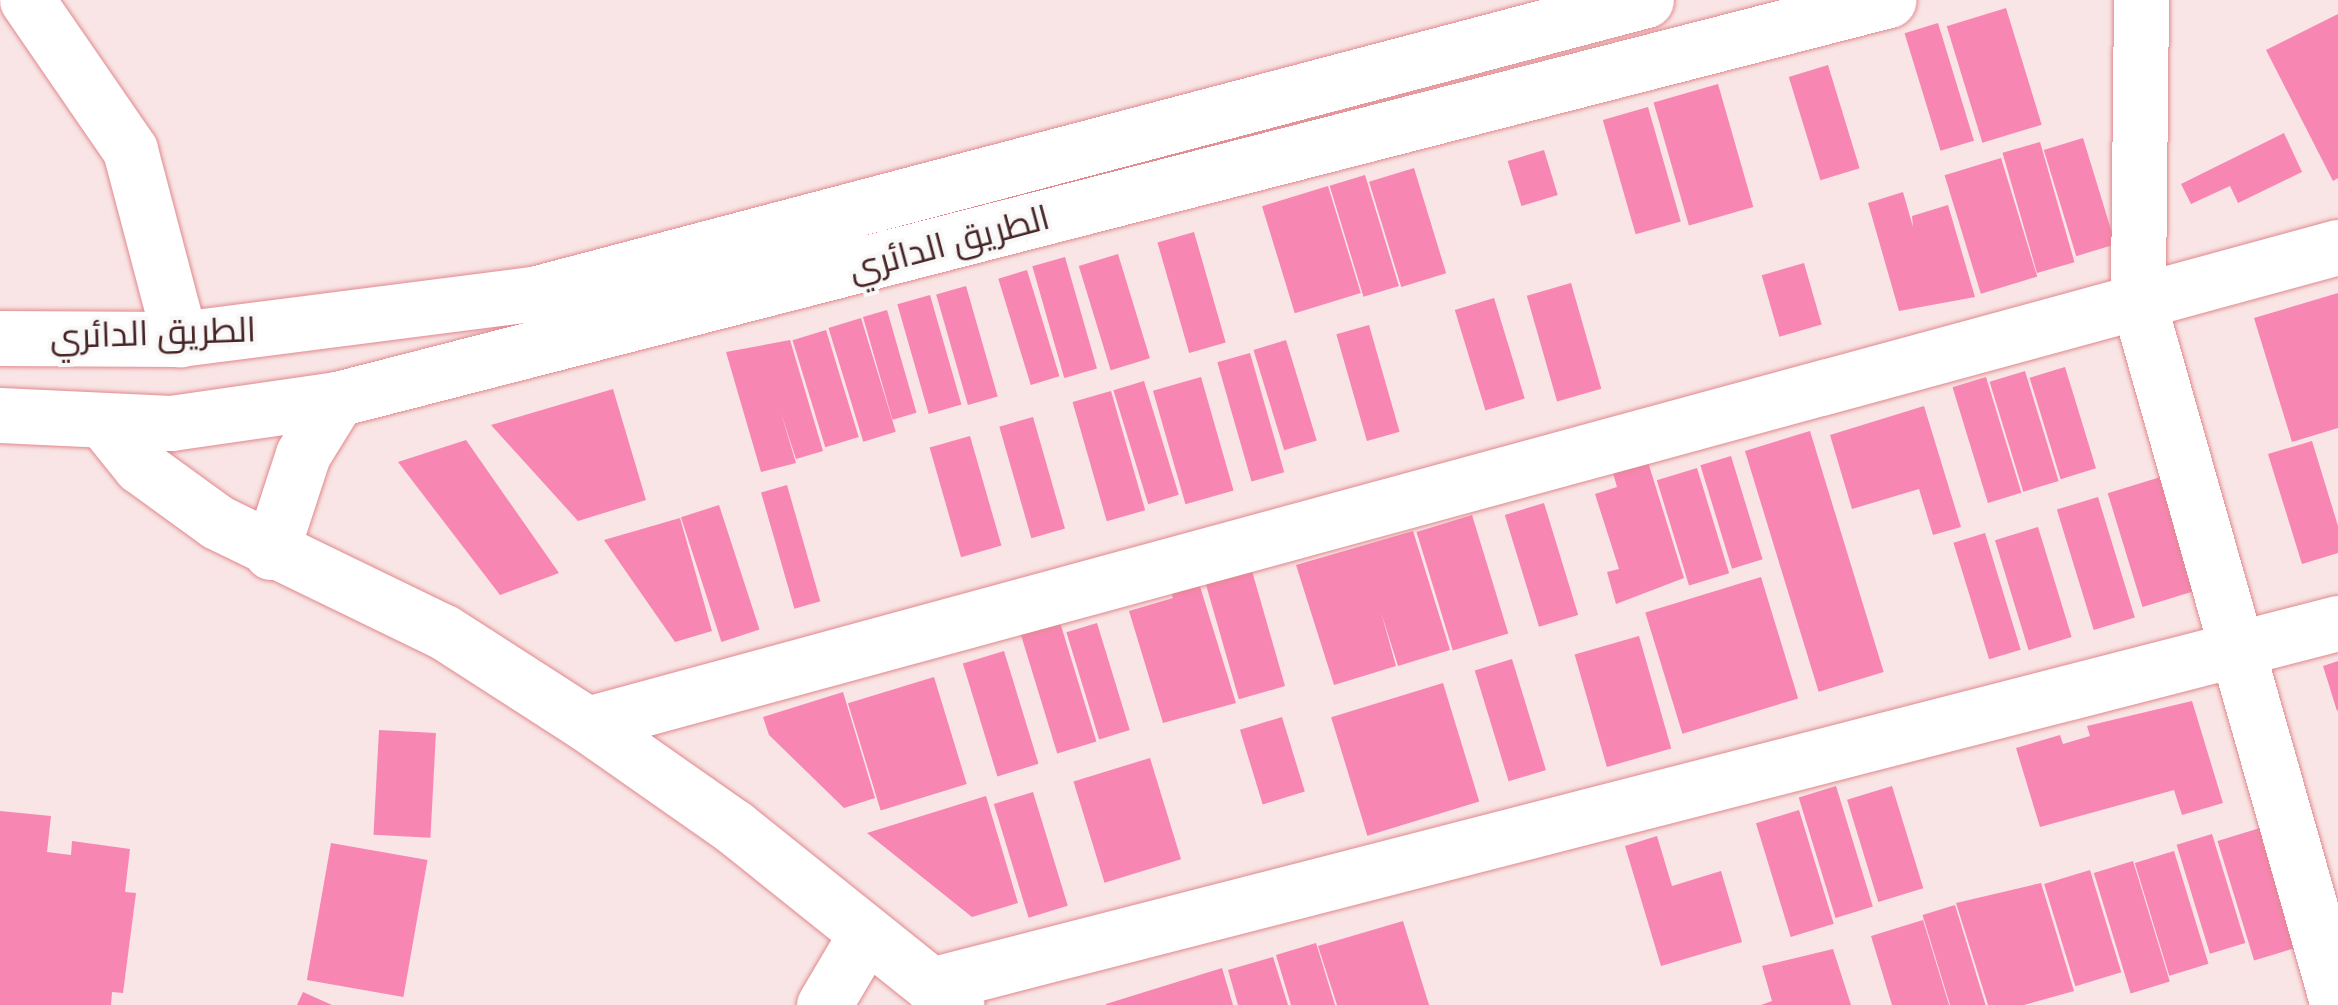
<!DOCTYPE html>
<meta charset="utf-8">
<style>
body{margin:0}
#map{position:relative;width:2338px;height:1005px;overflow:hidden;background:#f9e5e5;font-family:Figtree,Cairo,sans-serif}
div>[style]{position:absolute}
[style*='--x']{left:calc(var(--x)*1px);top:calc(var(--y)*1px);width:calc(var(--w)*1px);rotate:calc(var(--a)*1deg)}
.building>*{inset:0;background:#f786b2;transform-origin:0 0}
.roads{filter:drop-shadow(0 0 2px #e0898e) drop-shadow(0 0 2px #e0898e)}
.street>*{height:55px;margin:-27.5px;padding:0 27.5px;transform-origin:27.5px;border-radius:27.5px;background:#fff}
.secondary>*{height:55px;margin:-27.5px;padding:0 27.5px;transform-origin:27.5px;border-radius:27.5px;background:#fff}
span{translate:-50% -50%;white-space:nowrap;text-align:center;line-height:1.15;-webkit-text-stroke:8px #f8f8f8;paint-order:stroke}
.street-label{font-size:35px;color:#472426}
</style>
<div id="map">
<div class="building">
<div style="left:2006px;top:8px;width:122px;height:62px;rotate:73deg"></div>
<div style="clip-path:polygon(2338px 14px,2338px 178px,2333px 181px,2266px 50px)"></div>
<div style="left:1938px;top:23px;width:123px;height:35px;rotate:73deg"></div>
<div style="left:1828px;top:65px;width:108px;height:41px;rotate:73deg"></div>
<div style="left:1718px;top:84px;width:128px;height:67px;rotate:74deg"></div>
<div style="left:1648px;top:107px;width:119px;height:47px;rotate:74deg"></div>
<div style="clip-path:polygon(2284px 133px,2302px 172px,2238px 203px,2230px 186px,2191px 204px,2181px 184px)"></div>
<div style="left:2083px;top:138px;width:111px;height:41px;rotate:73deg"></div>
<div style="left:2040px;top:142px;width:125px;height:39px;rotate:74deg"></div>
<div style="left:1544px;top:150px;width:47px;height:38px;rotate:73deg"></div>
<div style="left:2001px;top:158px;width:124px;height:59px;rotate:73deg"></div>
<div style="left:1414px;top:168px;width:110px;height:47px;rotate:73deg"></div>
<div style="left:1365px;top:175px;width:116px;height:37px;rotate:73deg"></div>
<div style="left:1328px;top:186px;width:112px;height:69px;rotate:73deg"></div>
<div style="clip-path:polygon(1903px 192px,1913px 227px,1912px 216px,1948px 205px,1975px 297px,1899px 311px,1868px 203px)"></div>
<div style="left:1194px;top:232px;width:115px;height:38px;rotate:74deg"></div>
<div style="left:1118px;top:254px;width:109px;height:41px;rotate:73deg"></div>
<div style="left:1065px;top:257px;width:116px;height:34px;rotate:74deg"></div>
<div style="left:1804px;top:263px;width:64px;height:44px;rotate:74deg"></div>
<div style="left:1027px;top:270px;width:111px;height:30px;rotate:73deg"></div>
<div style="left:1571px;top:283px;width:110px;height:46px;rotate:74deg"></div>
<div style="left:966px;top:286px;width:115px;height:31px;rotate:74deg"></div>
<div style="clip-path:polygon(2338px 293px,2338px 428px,2292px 442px,2254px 318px)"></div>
<div style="left:930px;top:295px;width:114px;height:34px;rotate:74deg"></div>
<div style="left:1494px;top:298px;width:105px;height:41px;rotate:73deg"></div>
<div style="left:887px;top:310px;width:107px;height:25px;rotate:74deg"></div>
<div style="left:861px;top:318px;width:119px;height:34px;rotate:73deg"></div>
<div style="left:1369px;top:325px;width:111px;height:34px;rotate:74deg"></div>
<div style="left:826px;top:330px;width:112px;height:35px;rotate:73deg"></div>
<div style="clip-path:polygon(790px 340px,823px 451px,796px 459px,781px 413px,796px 463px,761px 472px,726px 352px)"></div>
<div style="left:1286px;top:340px;width:105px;height:34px;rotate:73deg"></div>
<div style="left:1250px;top:353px;width:124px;height:34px;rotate:74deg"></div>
<div style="left:2065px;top:367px;width:106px;height:37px;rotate:73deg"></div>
<div style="left:2025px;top:371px;width:115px;height:37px;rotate:73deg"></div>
<div style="left:1201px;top:377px;width:118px;height:50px;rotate:74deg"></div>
<div style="left:1986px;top:377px;width:121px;height:35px;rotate:73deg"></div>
<div style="left:1144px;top:381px;width:119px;height:32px;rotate:73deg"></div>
<div style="clip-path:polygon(613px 389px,646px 500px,578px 521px,491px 425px)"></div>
<div style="left:1111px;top:391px;width:124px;height:40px;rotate:74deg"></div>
<div style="clip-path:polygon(1924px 406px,1961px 527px,1933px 535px,1919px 489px,1852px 509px,1830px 435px)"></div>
<div style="left:1033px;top:417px;width:116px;height:35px;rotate:74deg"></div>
<div style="left:1810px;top:431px;width:252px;height:68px;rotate:73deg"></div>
<div style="left:970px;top:436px;width:114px;height:42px;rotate:74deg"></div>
<div style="clip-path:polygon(466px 440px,559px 573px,500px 595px,398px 462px)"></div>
<div style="clip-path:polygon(2312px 441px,2338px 526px,2338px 553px,2302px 564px,2268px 454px)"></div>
<div style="left:1731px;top:456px;width:108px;height:32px;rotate:73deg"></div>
<div style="clip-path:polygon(1648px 462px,1684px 578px,1616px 604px,1607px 572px,1619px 569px,1595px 494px,1617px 487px,1613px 473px)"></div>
<div style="left:1697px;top:468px;width:110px;height:42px;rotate:73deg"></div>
<div style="left:2167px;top:475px;width:119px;height:62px;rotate:73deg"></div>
<div style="left:787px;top:485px;width:121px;height:27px;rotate:74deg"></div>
<div style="left:2098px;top:497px;width:126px;height:43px;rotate:73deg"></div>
<div style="left:1544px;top:503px;width:117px;height:41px;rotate:73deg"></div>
<div style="left:719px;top:505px;width:131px;height:40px;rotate:72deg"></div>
<div style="left:1472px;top:515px;width:124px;height:58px;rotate:73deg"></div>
<div style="clip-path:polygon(680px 518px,712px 631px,675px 642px,604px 540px)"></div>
<div style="left:2038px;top:527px;width:115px;height:45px;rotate:73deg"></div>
<div style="clip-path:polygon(1413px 531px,1450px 650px,1398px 666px,1381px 612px,1396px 666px,1334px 685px,1296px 565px)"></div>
<div style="left:1985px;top:533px;width:122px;height:33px;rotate:73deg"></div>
<div style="left:1250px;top:564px;width:127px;height:48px;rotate:74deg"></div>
<div style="left:1761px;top:577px;width:127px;height:121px;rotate:73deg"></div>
<div style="clip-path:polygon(1198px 580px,1236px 703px,1163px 723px,1129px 611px,1173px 598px,1170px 589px)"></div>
<div style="left:1059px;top:619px;width:128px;height:41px;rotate:73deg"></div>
<div style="left:1097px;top:623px;width:112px;height:32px;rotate:73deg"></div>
<div style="left:1639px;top:636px;width:117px;height:67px;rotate:74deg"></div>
<div style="left:1004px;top:651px;width:118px;height:43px;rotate:73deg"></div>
<div style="left:1512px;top:659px;width:116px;height:39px;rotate:73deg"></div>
<div style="clip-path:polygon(2338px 661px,2338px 710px,2337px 711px,2323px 666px)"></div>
<div style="left:934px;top:677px;width:112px;height:90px;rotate:73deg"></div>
<div style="left:1443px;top:683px;width:124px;height:117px;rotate:73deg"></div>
<div style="clip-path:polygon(843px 692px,875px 798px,844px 808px,769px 735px,763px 717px)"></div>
<div style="clip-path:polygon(2192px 701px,2223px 803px,2182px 815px,2174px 790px,2040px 827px,2016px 748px,2060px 735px,2063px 744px,2090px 736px,2087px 726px)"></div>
<div style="left:1282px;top:717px;width:78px;height:44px;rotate:73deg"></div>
<div style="left:379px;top:730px;width:57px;height:105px;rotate:3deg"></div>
<div style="left:1150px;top:758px;width:106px;height:80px;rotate:73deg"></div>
<div style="left:1836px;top:786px;width:126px;height:39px;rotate:73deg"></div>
<div style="left:1892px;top:786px;width:107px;height:47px;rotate:73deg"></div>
<div style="left:1033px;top:792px;width:119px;height:41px;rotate:73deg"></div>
<div style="clip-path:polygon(986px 796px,1018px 903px,972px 917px,867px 833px)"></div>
<div style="left:1799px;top:810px;width:119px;height:45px;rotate:73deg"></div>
<div style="clip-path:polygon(0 811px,51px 816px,47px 852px,71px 855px,72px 841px,130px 849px,125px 892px,136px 893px,123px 993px,112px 992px,111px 1005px,0 1005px)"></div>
<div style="left:2273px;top:824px;width:125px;height:58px;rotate:73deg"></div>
<div style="left:2212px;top:834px;width:114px;height:37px;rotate:73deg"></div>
<div style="clip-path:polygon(1657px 836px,1672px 886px,1721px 871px,1742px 942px,1661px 966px,1625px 846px)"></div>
<div style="left:331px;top:843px;width:98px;height:139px;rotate:10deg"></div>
<div style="left:2174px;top:851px;width:118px;height:41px;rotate:73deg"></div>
<div style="left:2133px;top:861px;width:126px;height:41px;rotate:73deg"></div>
<div style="left:2090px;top:870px;width:107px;height:48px;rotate:73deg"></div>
<div style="clip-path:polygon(2041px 883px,2074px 991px,2024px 1005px,1988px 1005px,1956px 903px)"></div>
<div style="left:1955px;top:905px;width:105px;height:34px;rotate:73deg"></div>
<div style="clip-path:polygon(1923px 920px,1949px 1005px,1892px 1005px,1871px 936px)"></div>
<div style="clip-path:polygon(1403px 921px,1429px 1005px,1337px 1005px,1318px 946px)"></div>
<div style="clip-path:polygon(1316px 943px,1335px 1005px,1291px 1005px,1276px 955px)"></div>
<div style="clip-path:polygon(1833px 949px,1851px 1005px,1761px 1005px,1772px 1001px,1762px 966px)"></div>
<div style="clip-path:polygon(1273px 957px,1288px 1005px,1238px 1005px,1228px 970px)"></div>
<div style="clip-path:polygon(1222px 968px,1233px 1005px,1106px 1005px,1106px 1004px)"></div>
<div style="clip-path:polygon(303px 992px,332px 1005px,297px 1005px)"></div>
</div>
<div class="roads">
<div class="street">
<div style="--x:27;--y:0;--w:182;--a:55.5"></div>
<div style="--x:130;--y:150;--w:196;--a:75.2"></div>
<div style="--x:2141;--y:0;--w:301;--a:90.6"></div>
<div style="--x:2138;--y:301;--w:721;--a:74.15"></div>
<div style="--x:107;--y:425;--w:53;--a:51.2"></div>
<div style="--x:140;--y:466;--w:95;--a:36"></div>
<div style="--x:217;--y:522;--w:252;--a:25.9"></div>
<div style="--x:444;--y:632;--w:170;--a:32.8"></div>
<div style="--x:587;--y:724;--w:179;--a:35"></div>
<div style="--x:734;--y:827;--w:285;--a:38.7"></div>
<div style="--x:271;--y:552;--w:103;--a:-71.9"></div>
<div style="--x:303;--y:454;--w:65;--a:-58.3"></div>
<div style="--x:587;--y:724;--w:1815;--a:-15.24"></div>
<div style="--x:931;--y:985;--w:1453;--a:-14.43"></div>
<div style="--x:824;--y:1005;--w:82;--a:-59.4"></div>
</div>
<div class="secondary">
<div style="--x:0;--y:338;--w:180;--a:0.3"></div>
<div style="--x:180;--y:339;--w:360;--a:-7.3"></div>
<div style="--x:537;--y:293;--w:1147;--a:-14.8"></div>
<div style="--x:0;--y:415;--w:171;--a:2.7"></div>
<div style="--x:171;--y:423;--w:168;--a:-8.2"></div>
<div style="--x:337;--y:399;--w:1602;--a:-14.42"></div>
</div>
</div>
<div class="street-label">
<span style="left:949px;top:243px;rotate:-15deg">الطريق الدائري</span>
<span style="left:153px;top:333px;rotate:-2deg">الطريق الدائري</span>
</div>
</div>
